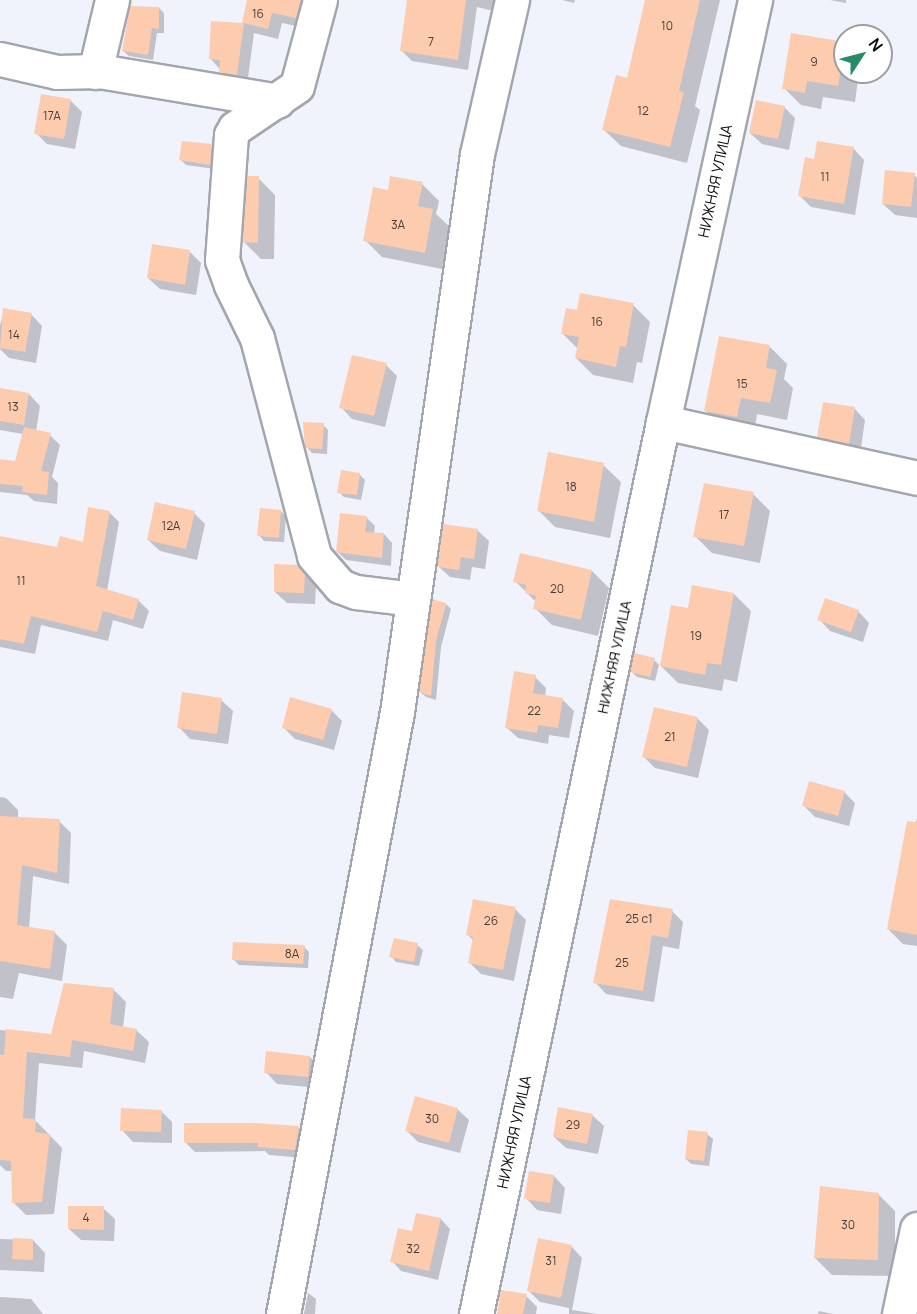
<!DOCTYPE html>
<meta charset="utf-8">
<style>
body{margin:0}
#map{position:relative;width:917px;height:1314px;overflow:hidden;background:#f0f2fc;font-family:Manrope,sans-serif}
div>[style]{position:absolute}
.shadow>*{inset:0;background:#0003}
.building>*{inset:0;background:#fdccaf}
.roads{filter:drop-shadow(2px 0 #a3a6ae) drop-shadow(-2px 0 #a3a6ae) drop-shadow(0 2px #a3a6ae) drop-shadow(0 -2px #a3a6ae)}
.minor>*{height:33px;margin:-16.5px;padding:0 16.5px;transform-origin:16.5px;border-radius:16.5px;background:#fff}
span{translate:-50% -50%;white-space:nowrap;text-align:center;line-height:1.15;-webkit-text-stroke:5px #fff;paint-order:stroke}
.number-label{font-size:12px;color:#483d38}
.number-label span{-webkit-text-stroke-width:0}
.street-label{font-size:15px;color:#0c0d10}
.north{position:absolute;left:833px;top:24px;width:60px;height:60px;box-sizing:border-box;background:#fff;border:2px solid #9e9e9f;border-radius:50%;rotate:54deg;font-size:16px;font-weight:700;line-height:24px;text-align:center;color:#0c0d10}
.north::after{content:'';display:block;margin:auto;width:21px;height:27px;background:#268c68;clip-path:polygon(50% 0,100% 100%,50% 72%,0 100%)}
</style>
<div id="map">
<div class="shadow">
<div style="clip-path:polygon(248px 0,317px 0,306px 28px,282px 23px,278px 39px,254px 33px,247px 85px,231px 82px,210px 58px,243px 24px)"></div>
<div style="clip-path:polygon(409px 0,505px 0,502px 13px,477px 7px,468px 70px,412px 61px,402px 51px)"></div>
<div style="clip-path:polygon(562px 0,575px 0,574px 3px)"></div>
<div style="clip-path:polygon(646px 0,720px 0,695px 106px,700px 110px,687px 163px,621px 146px,604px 130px,628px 80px)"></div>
<div style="clip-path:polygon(830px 0,846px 0,846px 3px)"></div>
<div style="clip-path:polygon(159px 8px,164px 13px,164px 33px,157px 33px,153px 60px,129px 56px,123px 51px)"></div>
<div style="clip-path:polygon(844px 44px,845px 72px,859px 72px,855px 102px,823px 97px,821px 109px,801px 105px,784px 88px)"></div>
<div style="clip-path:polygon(70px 100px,82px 112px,75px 149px,47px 144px,36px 133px)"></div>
<div style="clip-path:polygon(784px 107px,795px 118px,789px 150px,762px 144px,750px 133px)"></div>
<div style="clip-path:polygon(211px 146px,216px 151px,215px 169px,186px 165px,180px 159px)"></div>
<div style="clip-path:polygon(853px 148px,864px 160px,855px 215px,811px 207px,800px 196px,815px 160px)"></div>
<div style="clip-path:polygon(914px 175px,917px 178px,917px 218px,895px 215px,883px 204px)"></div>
<div style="clip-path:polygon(258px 178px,275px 195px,274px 259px,261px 259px,244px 242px)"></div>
<div style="clip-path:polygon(422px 184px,439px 201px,436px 214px,450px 227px,442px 269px,382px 257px,365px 240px)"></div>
<div style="clip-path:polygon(190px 252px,201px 263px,196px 295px,160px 289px,148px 278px)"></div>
<div style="clip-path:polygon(633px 305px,650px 322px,642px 363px,637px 362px,633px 383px,593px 375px,576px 358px,578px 349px,562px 333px,578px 312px)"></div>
<div style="clip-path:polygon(4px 310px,31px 314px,42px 326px,36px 363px,9px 358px,0 349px,0 326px)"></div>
<div style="clip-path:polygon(770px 347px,787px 364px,784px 379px,793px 388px,787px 420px,757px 414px,754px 433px,723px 428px,706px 411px)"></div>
<div style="clip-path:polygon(386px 365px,397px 376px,385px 427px,352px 419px,341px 407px)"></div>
<div style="clip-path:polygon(0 390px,29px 394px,40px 406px,36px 431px,50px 435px,60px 445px,52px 477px,58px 483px,57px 504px,34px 501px,27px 495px,0 492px,0 461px,16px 463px,23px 434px,0 430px)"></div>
<div style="clip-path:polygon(854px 408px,865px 420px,860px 454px,830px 448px,819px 436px)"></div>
<div style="clip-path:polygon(323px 425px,328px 430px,327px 454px,312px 453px,307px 447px)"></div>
<div style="clip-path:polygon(603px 465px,621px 482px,610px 538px,555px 527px,538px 510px)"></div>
<div style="clip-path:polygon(359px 474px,365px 480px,361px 500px,344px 497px,339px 492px)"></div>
<div style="clip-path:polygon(753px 494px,770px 511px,760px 563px,712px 553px,695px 536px)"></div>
<div style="clip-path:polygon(281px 511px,286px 517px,284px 542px,264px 541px,259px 535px)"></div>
<div style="clip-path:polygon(109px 512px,119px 522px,107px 591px,138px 600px,149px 611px,143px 629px,113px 620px,108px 641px,41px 625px,35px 654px,0 647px,0 537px,59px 548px,84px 544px)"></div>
<div style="clip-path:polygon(194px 513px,205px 524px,197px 560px,160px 551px,148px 540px)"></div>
<div style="clip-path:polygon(366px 517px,375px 526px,374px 534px,384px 534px,392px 543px,391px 566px,346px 560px,337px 551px)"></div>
<div style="clip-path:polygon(477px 530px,489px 541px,485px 569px,472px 567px,470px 580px,450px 577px,438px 566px)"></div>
<div style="clip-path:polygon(297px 566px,316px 587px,315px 604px,287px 603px,275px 592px)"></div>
<div style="clip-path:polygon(592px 571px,609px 588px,598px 636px,552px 625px,535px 608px,536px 602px,515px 581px)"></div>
<div style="clip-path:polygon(734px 594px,751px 611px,737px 682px,724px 679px,722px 691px,678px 683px,661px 666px,689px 610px)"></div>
<div style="clip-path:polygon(446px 604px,451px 609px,441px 647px,436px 700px,426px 697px,420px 692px)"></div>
<div style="clip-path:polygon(858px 611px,869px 623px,863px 642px,830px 631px,819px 619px)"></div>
<div style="clip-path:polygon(654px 660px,659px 665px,655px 681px,637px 677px,631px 671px)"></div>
<div style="clip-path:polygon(535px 677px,546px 688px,545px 697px,563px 700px,574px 711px,569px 738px,549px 735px,548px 744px,518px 738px,506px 727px)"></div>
<div style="clip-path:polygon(221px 700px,233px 711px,228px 744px,190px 739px,179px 727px)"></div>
<div style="clip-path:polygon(331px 710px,342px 721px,334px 750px,295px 739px,283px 727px)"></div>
<div style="clip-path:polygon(697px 718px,709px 730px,698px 778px,655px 768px,644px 757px)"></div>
<div style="clip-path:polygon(844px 792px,855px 803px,849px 826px,815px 817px,804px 806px)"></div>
<div style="clip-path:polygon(0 797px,6px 798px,18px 810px,18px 818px,59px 821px,71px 833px,69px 884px,33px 876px,29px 929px,54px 932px,67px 945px,62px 981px,19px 973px,13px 999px,0 997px)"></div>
<div style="clip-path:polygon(917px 818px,917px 946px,903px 944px,888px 929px)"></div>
<div style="clip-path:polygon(515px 909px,526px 920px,514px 981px,481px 974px,470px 963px,474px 941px,468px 935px)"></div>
<div style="clip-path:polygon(672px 911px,683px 922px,679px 949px,663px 946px,654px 1002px,606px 994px,595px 982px)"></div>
<div style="clip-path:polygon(417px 945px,423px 950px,419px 966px,396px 962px,391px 956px)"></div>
<div style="clip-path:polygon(304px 947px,309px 952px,308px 968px,239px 965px,233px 959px)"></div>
<div style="clip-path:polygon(113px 989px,126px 1002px,123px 1028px,136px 1030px,149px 1042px,145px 1063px,84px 1051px,82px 1068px,39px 1063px,35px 1120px,62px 1148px,54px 1214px,26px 1215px,14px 1203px,13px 1171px,6px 1171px,0 1165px,0 1030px,52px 1036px)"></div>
<div style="clip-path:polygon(310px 1057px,321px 1069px,319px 1088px,277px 1084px,266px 1072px)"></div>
<div style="clip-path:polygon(457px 1109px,469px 1120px,460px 1153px,418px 1142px,407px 1131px)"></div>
<div style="clip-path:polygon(161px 1111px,172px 1122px,172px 1143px,133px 1142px,122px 1130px)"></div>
<div style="clip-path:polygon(592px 1115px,604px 1126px,598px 1154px,566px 1148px,554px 1137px)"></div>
<div style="clip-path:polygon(253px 1125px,299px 1128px,308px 1137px,304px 1158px,269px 1155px,265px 1151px,195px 1152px,186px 1143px)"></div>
<div style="clip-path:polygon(707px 1134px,713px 1139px,709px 1166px,691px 1164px,686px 1159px)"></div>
<div style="clip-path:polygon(554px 1176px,565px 1188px,561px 1214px,537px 1210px,526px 1198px)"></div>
<div style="clip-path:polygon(878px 1194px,895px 1211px,895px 1276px,832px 1275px,815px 1258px)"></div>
<div style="clip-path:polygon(103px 1208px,115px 1219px,114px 1241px,81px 1240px,69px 1229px)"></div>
<div style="clip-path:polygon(418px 1215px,441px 1219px,450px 1229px,438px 1280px,401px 1271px,392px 1261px,414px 1233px)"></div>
<div style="clip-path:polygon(0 1239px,33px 1240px,45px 1253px,44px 1272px,0 1270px)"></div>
<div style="clip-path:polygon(571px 1246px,582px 1258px,572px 1310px,597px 1314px,569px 1314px,569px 1308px,540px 1302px,529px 1291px)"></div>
<div style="clip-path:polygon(308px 1293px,316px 1299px,315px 1314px,304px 1314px)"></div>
<div style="clip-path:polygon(526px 1296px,537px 1307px,536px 1314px,498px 1314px)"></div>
<div style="clip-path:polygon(0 1297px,31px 1299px,43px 1314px,0 1314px)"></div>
<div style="clip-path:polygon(819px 1311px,833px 1314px,818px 1314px)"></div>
</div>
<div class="building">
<div style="clip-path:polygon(247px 0,301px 0,296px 18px,272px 13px,268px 29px,244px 23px,237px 75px,219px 72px,220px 60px,209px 59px,211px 21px,242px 23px)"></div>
<div style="clip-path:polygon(407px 0,466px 0,458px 60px,400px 51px)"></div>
<div style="clip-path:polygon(645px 0,700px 0,679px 91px,684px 92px,670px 147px,602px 130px,616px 75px,627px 78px)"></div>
<div style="clip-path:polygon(130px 6px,159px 7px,159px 29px,152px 28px,148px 55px,122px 51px)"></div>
<div style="clip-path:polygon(791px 33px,845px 42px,838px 86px,807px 81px,805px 93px,782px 89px)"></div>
<div style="clip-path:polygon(41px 94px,71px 99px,64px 139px,34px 134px)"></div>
<div style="clip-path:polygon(756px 100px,785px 106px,778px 139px,749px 133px)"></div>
<div style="clip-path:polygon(182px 141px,212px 144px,210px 165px,179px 160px)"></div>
<div style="clip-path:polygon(817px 141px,854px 147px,844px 204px,798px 196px,805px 157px,814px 159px)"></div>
<div style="clip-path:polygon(885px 170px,915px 173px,911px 207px,882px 204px)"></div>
<div style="clip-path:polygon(247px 176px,259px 176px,258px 243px,242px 242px)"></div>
<div style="clip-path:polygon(390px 176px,423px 182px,418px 206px,433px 209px,425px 253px,363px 241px,373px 187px,388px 190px)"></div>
<div style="clip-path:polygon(152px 244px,190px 250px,185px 285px,147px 278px)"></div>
<div style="clip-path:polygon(580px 293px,634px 303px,626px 347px,620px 346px,616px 367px,575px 358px,579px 337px,561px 334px,566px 308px,577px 310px)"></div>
<div style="clip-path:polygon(3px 308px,32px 313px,25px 352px,0 348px)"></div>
<div style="clip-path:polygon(719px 336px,770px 345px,766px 368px,777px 370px,770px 403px,741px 398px,737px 417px,704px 411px)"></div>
<div style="clip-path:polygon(352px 355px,387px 363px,374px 416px,339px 408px)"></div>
<div style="clip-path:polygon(0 388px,29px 393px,24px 425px,0 421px)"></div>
<div style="clip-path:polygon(823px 402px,855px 407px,849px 444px,817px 437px)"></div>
<div style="clip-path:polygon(303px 422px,324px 423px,322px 449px,305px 448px)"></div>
<div style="clip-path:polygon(24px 427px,51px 433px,41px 471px,49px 472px,47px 495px,22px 492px,23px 486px,0 484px,0 459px,15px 461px)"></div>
<div style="clip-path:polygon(548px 452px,604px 463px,594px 522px,537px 511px)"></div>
<div style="clip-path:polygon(341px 470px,360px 473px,357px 495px,337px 493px)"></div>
<div style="clip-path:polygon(704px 483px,754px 492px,744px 546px,693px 537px)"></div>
<div style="clip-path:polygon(155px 502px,195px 511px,186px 549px,147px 540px)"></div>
<div style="clip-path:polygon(88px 507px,110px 511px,96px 586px,139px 599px,133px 620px,103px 611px,97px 632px,31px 616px,24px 644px,0 639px,0 536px,57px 547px,60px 536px,83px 542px)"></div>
<div style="clip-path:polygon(260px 508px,281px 510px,279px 538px,257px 536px)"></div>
<div style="clip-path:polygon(340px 513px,367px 516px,365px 532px,384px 533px,382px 558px,336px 552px)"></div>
<div style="clip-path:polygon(443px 524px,478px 529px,474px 559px,461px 557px,459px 570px,437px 567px)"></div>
<div style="clip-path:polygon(520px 553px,592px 570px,581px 620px,533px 609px,536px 596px,525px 593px,526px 585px,513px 582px)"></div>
<div style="clip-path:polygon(274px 564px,298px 565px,305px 574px,304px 593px,274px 592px)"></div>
<div style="clip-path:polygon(692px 585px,734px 593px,721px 665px,707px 663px,705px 675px,660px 666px,671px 605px,688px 608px)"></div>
<div style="clip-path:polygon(825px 598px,859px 610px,851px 632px,817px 620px)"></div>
<div style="clip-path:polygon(432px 599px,446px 603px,436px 641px,431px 696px,419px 692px)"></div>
<div style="clip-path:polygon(634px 653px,655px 658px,650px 677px,630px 672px)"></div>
<div style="clip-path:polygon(514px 671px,536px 675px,533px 693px,563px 698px,558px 728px,538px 725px,537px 733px,505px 728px)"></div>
<div style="clip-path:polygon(182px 692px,222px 698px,217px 734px,177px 728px)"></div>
<div style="clip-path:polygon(290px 697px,332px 709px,323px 740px,282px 728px)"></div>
<div style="clip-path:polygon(654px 707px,698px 717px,687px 767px,642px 757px)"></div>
<div style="clip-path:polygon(809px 781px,845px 791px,838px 816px,802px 806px)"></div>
<div style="clip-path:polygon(0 816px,60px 819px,57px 873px,22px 865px,17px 925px,55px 931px,50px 969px,0 961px)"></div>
<div style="clip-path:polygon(907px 821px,917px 822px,917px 935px,887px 929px)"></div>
<div style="clip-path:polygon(473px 899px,516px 907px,503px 970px,468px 963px,473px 937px,466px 935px)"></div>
<div style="clip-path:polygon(610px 899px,673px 909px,668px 938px,652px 935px,643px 991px,593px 983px)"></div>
<div style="clip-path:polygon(394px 938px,418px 943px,414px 962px,389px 957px)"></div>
<div style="clip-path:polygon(233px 942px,305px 945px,303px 964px,232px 960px)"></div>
<div style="clip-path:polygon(64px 983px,114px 988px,110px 1024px,137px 1029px,133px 1051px,72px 1040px,70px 1057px,27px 1052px,23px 1118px,36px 1119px,35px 1132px,50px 1134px,42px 1202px,12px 1203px,11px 1161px,0 1160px,0 1055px,4px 1055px,6px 1029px,51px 1034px)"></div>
<div style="clip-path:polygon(266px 1051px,310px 1056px,308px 1077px,264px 1073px)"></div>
<div style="clip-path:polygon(415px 1096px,458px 1108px,449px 1143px,405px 1131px)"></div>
<div style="clip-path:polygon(558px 1107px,593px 1114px,587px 1144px,553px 1137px)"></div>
<div style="clip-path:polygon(121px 1108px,162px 1110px,161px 1132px,120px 1131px)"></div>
<div style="clip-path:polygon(184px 1123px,253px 1123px,299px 1126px,295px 1150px,258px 1147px,258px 1143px,184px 1143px)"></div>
<div style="clip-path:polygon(688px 1130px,708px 1132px,704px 1161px,685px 1159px)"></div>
<div style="clip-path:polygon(529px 1171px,554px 1175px,550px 1203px,524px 1199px)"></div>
<div style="clip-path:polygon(820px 1186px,879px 1193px,878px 1260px,814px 1258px)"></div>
<div style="clip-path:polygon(68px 1206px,104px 1206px,104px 1230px,68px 1229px)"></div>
<div style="clip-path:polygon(416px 1213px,441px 1218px,429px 1271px,390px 1262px,398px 1228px,412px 1231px)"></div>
<div style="clip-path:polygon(13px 1238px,33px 1239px,33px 1260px,12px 1259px)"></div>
<div style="clip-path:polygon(538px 1238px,572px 1245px,561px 1298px,527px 1291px)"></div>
<div style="clip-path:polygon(501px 1290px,527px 1294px,523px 1314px,497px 1314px)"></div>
</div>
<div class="roads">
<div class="minor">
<div style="left:320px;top:0;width:89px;rotate:105deg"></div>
<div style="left:297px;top:86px;width:75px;rotate:145.9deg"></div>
<div style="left:235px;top:128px;width:8px;rotate:120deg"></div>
<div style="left:231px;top:135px;width:125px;rotate:94.1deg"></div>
<div style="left:222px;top:260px;width:27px;rotate:70deg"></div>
<div style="left:231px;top:285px;width:59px;rotate:63.9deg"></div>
<div style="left:257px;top:338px;width:225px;rotate:75.3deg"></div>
<div style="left:314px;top:556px;width:40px;rotate:49deg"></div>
<div style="left:340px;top:586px;width:17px;rotate:21deg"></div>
<div style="left:356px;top:592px;width:57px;rotate:7deg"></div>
<div style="left:0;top:59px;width:58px;rotate:12.8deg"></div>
<div style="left:57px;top:72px;width:42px;rotate:-1.4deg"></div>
<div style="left:99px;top:71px;width:181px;rotate:9.5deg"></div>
<div style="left:95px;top:72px;width:74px;rotate:-76.7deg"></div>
<div style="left:663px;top:422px;width:260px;rotate:12.4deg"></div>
<div style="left:283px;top:1314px;width:613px;rotate:-79.28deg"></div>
<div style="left:397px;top:712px;width:564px;rotate:-81.84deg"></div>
<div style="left:477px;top:154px;width:158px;rotate:-77.2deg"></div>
<div style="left:476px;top:1314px;width:911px;rotate:-78.16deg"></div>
<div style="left:663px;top:422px;width:432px;rotate:-77.7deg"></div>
<div style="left:899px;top:1314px;width:87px;rotate:-78deg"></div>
</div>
</div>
<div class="number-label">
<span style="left:258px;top:14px">16</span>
<span style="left:667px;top:26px">10</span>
<span style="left:431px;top:42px">7</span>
<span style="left:814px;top:62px">9</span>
<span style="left:643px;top:111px">12</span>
<span style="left:52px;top:116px">17А</span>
<span style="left:825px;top:177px">11</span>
<span style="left:398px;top:225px">3А</span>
<span style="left:597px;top:322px">16</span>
<span style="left:14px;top:335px">14</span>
<span style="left:742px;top:384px">15</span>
<span style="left:13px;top:407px">13</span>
<span style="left:571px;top:487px">18</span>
<span style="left:724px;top:515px">17</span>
<span style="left:171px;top:526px">12А</span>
<span style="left:21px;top:581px">11</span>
<span style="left:557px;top:589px">20</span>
<span style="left:696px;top:636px">19</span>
<span style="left:534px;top:711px">22</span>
<span style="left:670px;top:737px">21</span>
<span style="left:639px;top:919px">25 с1</span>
<span style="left:491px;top:921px">26</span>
<span style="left:292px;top:954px">8А</span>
<span style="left:622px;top:963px">25</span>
<span style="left:432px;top:1119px">30</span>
<span style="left:573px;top:1125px">29</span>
<span style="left:86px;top:1218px">4</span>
<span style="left:848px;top:1225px">30</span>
<span style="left:413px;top:1249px">32</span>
<span style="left:551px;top:1261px">31</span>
</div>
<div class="street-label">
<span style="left:715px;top:181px;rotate:-78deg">НИЖНЯЯ УЛИЦА</span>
<span style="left:614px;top:657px;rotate:-78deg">НИЖНЯЯ УЛИЦА</span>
<span style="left:514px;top:1132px;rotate:-78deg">НИЖНЯЯ УЛИЦА</span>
</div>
<div class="north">N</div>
</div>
